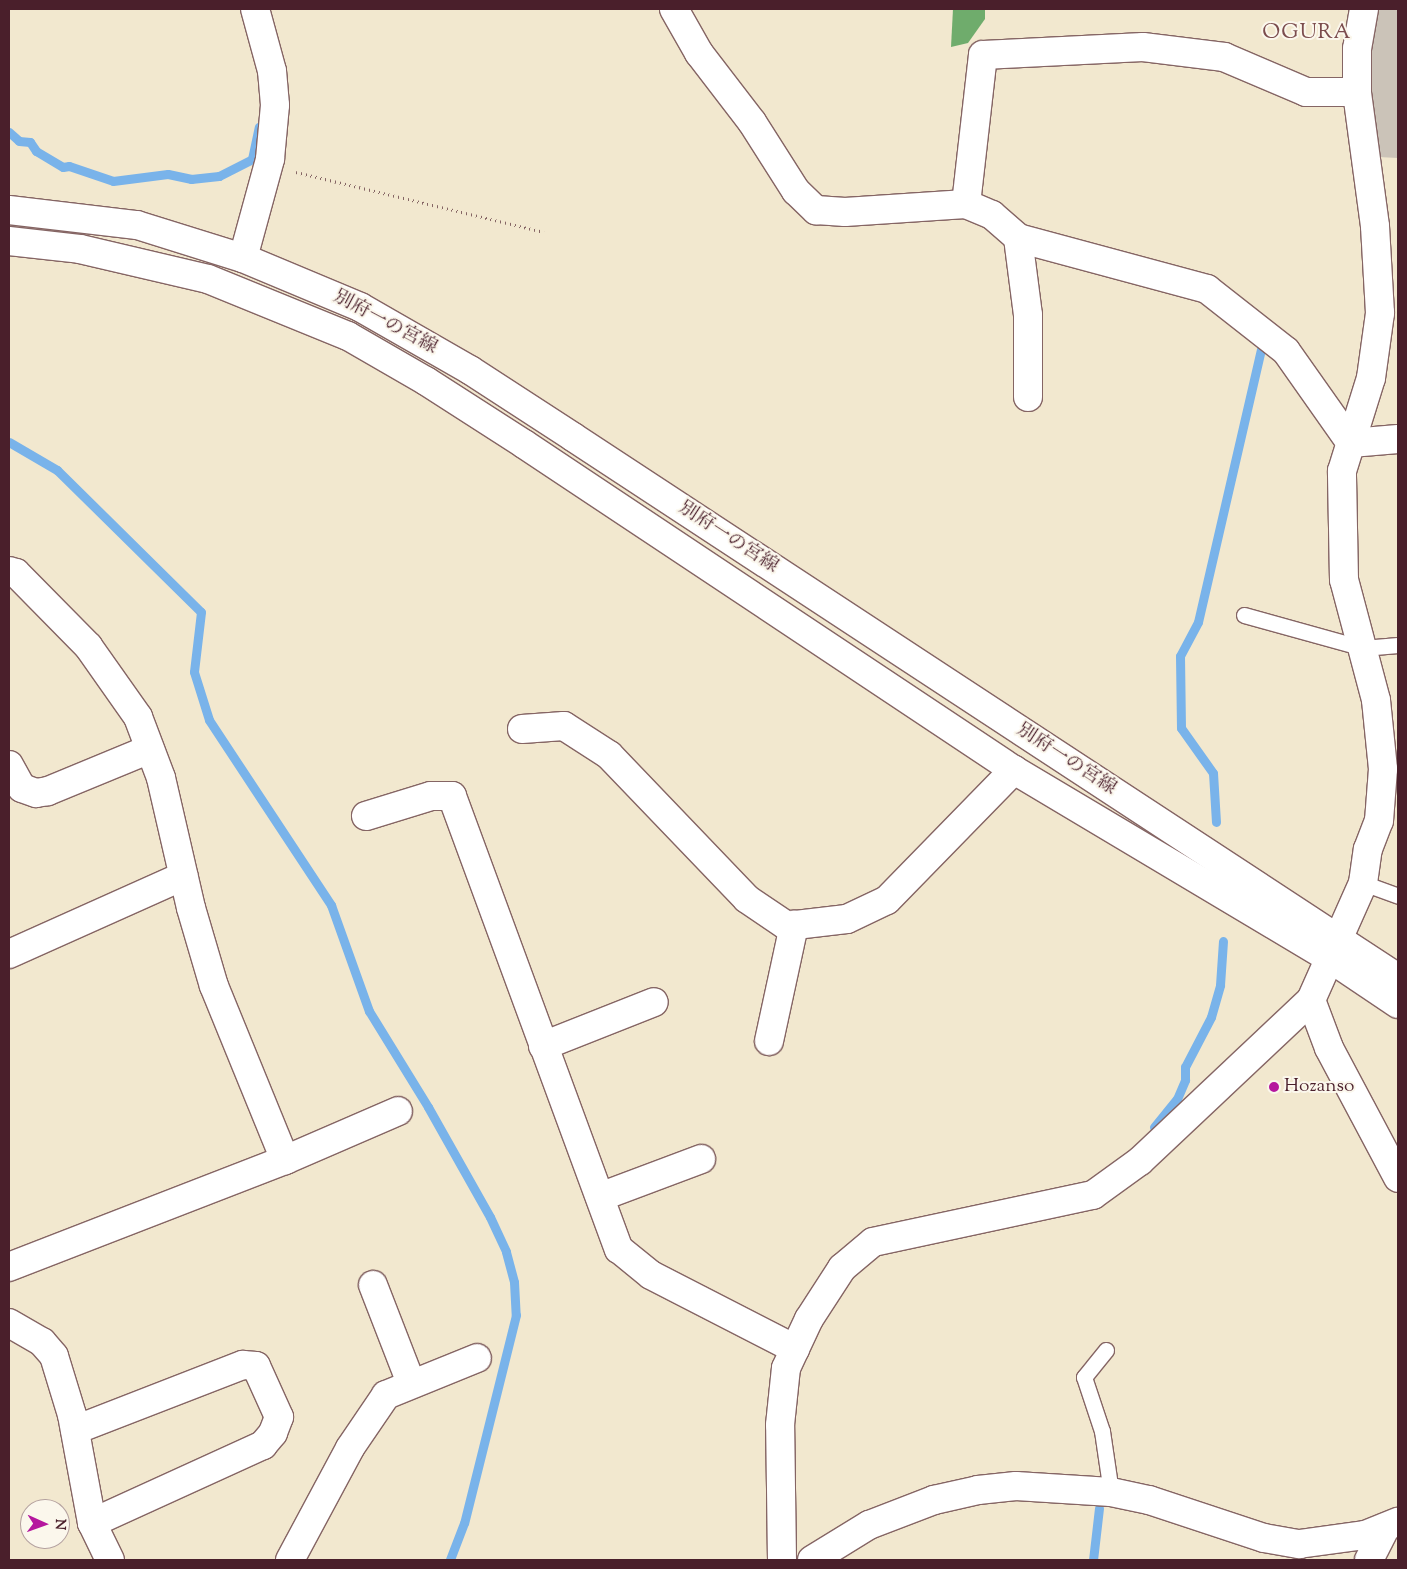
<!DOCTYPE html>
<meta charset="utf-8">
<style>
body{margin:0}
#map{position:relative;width:1407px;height:1569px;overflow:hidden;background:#f2e8cf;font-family:"Sorts Mill Goudy","Noto Serif JP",serif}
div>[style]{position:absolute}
.industrial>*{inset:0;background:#cbc3b8}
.forest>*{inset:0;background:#6fac6c}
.stream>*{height:9px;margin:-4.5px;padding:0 4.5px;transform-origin:4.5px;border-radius:4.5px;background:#79b3ea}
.path>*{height:3px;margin-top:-1.5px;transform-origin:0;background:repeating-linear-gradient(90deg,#856564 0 1px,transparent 0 5px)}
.roads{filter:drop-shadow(1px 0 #856564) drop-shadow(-1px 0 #856564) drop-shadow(0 1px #856564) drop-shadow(0 -1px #856564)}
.service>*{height:15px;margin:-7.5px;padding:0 7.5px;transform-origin:7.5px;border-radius:7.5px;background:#fff}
.minor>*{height:28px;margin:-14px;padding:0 14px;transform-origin:14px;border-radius:14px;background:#fff}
.tertiary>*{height:28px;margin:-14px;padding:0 14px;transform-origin:14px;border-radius:14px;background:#fff}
.primary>*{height:28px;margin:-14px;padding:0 14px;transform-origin:14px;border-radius:14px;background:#fff}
.dots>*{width:14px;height:14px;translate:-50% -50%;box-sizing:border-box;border:2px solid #fbf7ec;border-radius:50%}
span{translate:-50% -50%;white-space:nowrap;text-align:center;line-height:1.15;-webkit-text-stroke:4px #fbf7ec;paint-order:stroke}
.street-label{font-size:19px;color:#4a1f2b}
.poi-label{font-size:19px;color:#4a1f2b}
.left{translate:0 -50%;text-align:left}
.quarter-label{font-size:21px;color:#7b4c4d;letter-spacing:1px}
.frame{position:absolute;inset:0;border:10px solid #4a1f2b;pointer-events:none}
.north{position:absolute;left:20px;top:1499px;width:50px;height:50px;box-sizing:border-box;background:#fbf7ec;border:1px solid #b4a19f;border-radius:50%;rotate:92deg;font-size:14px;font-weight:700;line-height:20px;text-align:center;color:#4a1f2b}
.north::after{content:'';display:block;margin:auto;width:18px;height:22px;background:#b5179e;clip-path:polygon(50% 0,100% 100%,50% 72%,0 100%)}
</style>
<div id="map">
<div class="industrial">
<div style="clip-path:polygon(1377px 9px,1398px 9px,1398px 158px,1378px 157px,1367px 76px)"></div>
</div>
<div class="forest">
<div style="clip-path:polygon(953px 9px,985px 9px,985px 19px,968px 43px,951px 47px)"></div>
</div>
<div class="stream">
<div style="left:9px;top:132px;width:13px;rotate:42deg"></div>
<div style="left:19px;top:141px;width:11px;rotate:5deg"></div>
<div style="left:30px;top:142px;width:11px;rotate:56deg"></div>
<div style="left:36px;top:151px;width:31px;rotate:31deg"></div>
<div style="left:63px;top:167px;width:6px;rotate:-9deg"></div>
<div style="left:69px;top:166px;width:46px;rotate:18.8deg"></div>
<div style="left:113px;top:181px;width:55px;rotate:-7.3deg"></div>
<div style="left:168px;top:174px;width:24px;rotate:12deg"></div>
<div style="left:191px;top:179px;width:28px;rotate:-6deg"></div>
<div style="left:219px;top:176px;width:37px;rotate:-27deg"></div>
<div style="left:252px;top:159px;width:33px;rotate:-78deg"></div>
<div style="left:9px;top:442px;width:56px;rotate:30.3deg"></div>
<div style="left:57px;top:470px;width:202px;rotate:44.6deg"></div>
<div style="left:201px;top:612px;width:60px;rotate:96.7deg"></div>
<div style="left:194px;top:672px;width:50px;rotate:72.6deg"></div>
<div style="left:209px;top:720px;width:222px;rotate:56.6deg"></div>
<div style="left:331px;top:905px;width:113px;rotate:70.3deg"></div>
<div style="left:369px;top:1011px;width:113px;rotate:58.4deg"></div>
<div style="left:428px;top:1107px;width:126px;rotate:60.6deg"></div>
<div style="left:490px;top:1217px;width:38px;rotate:65deg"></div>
<div style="left:506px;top:1252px;width:31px;rotate:75deg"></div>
<div style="left:514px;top:1282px;width:33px;rotate:87deg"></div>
<div style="left:516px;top:1315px;width:214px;rotate:104deg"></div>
<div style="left:464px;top:1523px;width:40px;rotate:111deg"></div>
<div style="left:1216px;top:822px;width:49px;rotate:-93.5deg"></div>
<div style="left:1213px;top:773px;width:55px;rotate:-125.4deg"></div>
<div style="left:1181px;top:728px;width:72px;rotate:-90.8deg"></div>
<div style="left:1180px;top:656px;width:38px;rotate:-62deg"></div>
<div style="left:1198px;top:622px;width:280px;rotate:-77deg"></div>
<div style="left:1154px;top:1127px;width:36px;rotate:-51deg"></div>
<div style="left:1177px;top:1099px;width:21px;rotate:-67deg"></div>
<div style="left:1185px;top:1080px;width:13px;rotate:-90deg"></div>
<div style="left:1185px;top:1067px;width:56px;rotate:-62.5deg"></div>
<div style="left:1211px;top:1017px;width:33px;rotate:-74deg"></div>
<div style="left:1220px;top:985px;width:44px;rotate:-86.1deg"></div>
<div style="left:1093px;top:1560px;width:52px;rotate:-83.4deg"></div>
</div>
<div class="path">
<div style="left:296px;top:172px;width:255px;rotate:13.6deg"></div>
</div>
<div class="roads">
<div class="service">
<div style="left:1244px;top:615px;width:123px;rotate:15.5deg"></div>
<div style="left:1363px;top:648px;width:35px;rotate:-5deg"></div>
<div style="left:1363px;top:883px;width:37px;rotate:20deg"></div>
<div style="left:1106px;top:1350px;width:35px;rotate:129deg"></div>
<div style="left:1084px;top:1377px;width:57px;rotate:71.6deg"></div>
<div style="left:1102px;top:1431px;width:62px;rotate:81.6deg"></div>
</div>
<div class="minor">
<div style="left:674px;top:9px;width:51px;rotate:60.4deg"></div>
<div style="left:699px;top:53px;width:87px;rotate:52.5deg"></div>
<div style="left:752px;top:122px;width:82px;rotate:57.5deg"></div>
<div style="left:796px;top:191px;width:28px;rotate:44deg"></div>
<div style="left:816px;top:210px;width:29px;rotate:4deg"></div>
<div style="left:845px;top:212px;width:121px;rotate:-3.8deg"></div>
<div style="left:966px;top:204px;width:28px;rotate:23deg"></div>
<div style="left:992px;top:215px;width:35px;rotate:41deg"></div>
<div style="left:1018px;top:238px;width:196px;rotate:15.1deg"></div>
<div style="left:1207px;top:289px;width:100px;rotate:38.1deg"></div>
<div style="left:1286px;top:351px;width:113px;rotate:54.8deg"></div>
<div style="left:1351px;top:443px;width:47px;rotate:-4.9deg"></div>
<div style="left:966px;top:204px;width:150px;rotate:-83.5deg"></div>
<div style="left:983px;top:55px;width:160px;rotate:-2.9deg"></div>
<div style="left:1143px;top:47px;width:82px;rotate:7deg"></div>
<div style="left:1224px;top:57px;width:89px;rotate:23.1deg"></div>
<div style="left:1306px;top:92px;width:51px"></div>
<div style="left:1018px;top:238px;width:78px;rotate:82.6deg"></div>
<div style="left:1028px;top:315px;width:82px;rotate:90deg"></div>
<div style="left:243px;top:258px;width:103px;rotate:-74.7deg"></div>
<div style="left:270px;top:159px;width:54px;rotate:-84.7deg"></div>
<div style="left:275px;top:105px;width:34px;rotate:-95deg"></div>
<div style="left:272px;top:71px;width:64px;rotate:-105.3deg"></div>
<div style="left:9px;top:571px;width:7px;rotate:16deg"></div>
<div style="left:16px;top:573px;width:103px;rotate:45.4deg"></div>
<div style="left:88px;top:646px;width:87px;rotate:54.8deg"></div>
<div style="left:138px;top:717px;width:65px;rotate:69.3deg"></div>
<div style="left:161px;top:778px;width:133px;rotate:77deg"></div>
<div style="left:191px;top:908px;width:81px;rotate:73.6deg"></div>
<div style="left:214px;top:986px;width:188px;rotate:67.8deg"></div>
<div style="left:522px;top:729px;width:42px;rotate:-4.1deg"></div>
<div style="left:564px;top:726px;width:54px;rotate:32.8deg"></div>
<div style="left:609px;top:755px;width:199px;rotate:46.2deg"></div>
<div style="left:747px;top:899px;width:48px;rotate:34deg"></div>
<div style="left:787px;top:926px;width:60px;rotate:-6.7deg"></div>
<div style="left:847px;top:919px;width:44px;rotate:-25.4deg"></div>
<div style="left:887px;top:900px;width:182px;rotate:-45.7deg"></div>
<div style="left:9px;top:765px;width:26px;rotate:61deg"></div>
<div style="left:22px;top:788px;width:15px;rotate:20deg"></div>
<div style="left:36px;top:793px;width:12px;rotate:-9deg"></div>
<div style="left:48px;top:791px;width:110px;rotate:-22.4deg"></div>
<div style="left:366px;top:816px;width:68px;rotate:-17.1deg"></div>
<div style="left:431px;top:796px;width:21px"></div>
<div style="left:452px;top:796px;width:483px;rotate:69.8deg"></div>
<div style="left:619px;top:1249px;width:41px;rotate:39.1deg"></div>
<div style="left:651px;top:1275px;width:162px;rotate:27.2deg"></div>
<div style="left:9px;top:954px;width:191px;rotate:-24.1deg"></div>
<div style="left:1311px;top:1000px;width:51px;rotate:69.4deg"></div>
<div style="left:1329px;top:1048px;width:147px;rotate:62deg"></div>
<div style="left:769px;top:1041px;width:119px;rotate:-77.8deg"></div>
<div style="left:543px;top:1046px;width:119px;rotate:-21.6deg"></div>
<div style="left:600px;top:1197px;width:108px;rotate:-20.6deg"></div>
<div style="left:9px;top:1267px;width:296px;rotate:-21.2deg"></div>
<div style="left:285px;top:1160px;width:123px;rotate:-23.4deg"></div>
<div style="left:373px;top:1285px;width:105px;rotate:68.8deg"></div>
<div style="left:9px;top:1323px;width:38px;rotate:30deg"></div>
<div style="left:42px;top:1342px;width:18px;rotate:49deg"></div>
<div style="left:54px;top:1356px;width:62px;rotate:73deg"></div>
<div style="left:72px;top:1415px;width:110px;rotate:79.5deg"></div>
<div style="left:92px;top:1523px;width:41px;rotate:64.1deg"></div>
<div style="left:75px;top:1430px;width:180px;rotate:-21.2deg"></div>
<div style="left:243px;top:1365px;width:13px;rotate:4deg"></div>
<div style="left:256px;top:1366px;width:56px;rotate:65.7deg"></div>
<div style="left:279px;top:1417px;width:17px;rotate:111deg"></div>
<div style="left:273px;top:1433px;width:16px;rotate:130deg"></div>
<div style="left:263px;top:1445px;width:188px;rotate:155.5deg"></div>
<div style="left:290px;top:1560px;width:127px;rotate:-61.8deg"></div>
<div style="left:350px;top:1448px;width:64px;rotate:-55.8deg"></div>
<div style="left:386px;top:1395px;width:98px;rotate:-22.1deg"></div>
<div style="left:782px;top:1560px;width:135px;rotate:-90.8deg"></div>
<div style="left:780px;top:1425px;width:57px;rotate:-84deg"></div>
<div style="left:786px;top:1368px;width:54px;rotate:-64.9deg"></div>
<div style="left:809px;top:1319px;width:61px;rotate:-57.1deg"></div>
<div style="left:842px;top:1268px;width:40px;rotate:-40deg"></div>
<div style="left:873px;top:1242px;width:225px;rotate:-12.1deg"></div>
<div style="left:1093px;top:1195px;width:58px;rotate:-35.9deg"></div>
<div style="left:1140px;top:1161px;width:235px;rotate:-43.3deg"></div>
<div style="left:1311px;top:1000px;width:128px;rotate:-66deg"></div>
<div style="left:1363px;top:883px;width:34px;rotate:-82deg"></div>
<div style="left:1368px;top:849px;width:30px;rotate:-69deg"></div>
<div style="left:1379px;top:821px;width:52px;rotate:-85.6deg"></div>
<div style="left:1383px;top:769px;width:69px;rotate:-95.8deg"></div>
<div style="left:1376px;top:700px;width:124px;rotate:-104.9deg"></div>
<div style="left:1344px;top:580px;width:109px;rotate:-91.1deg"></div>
<div style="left:1342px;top:471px;width:97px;rotate:-72.7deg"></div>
<div style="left:1371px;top:378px;width:66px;rotate:-82.1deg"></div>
<div style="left:1380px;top:313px;width:87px;rotate:-93.3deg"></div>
<div style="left:1375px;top:226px;width:135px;rotate:-97.7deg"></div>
<div style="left:1357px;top:92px;width:43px;rotate:-90deg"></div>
<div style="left:1357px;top:49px;width:41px;rotate:-80.1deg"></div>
<div style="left:1369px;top:1560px;width:36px;rotate:-63deg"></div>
</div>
<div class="tertiary">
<div style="left:812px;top:1560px;width:67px;rotate:-31.6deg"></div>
<div style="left:869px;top:1525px;width:70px;rotate:-21deg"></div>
<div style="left:934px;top:1500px;width:45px;rotate:-12.8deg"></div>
<div style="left:978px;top:1490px;width:38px;rotate:-6deg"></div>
<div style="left:1016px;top:1486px;width:95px;rotate:3.6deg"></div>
<div style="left:1111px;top:1492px;width:39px;rotate:12deg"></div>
<div style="left:1149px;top:1500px;width:121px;rotate:18.3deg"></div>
<div style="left:1264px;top:1538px;width:36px;rotate:10deg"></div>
<div style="left:1299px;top:1544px;width:67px;rotate:-7.8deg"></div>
<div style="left:1365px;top:1535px;width:35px;rotate:-22deg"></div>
</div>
<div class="primary">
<div style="left:9px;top:210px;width:129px;rotate:6.7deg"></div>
<div style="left:137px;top:225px;width:111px;rotate:17.3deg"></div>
<div style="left:243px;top:258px;width:127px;rotate:22.7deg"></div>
<div style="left:360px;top:307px;width:127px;rotate:29.8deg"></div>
<div style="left:470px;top:370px;width:123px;rotate:33deg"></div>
<div style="left:573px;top:437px;width:987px;rotate:33.26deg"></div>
<div style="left:9px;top:241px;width:71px;rotate:6.4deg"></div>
<div style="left:80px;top:249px;width:131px;rotate:13.2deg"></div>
<div style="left:208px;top:279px;width:151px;rotate:22.2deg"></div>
<div style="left:348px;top:336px;width:90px;rotate:30deg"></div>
<div style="left:426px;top:381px;width:117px;rotate:32.7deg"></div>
<div style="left:524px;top:444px;width:589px;rotate:33.64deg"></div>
<div style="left:1014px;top:770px;width:365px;rotate:30.8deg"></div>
<div style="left:1328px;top:957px;width:84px;rotate:33.9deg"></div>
</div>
</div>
<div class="dots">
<div style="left:1274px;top:1087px;background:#b5179e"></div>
</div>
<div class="street-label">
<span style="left:385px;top:323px;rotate:28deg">別府一の宮線</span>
<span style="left:728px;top:538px;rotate:33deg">別府一の宮線</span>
<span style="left:1066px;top:760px;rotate:33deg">別府一の宮線</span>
</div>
<div class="poi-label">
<span class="left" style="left:1284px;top:1087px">Hozanso</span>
</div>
<div class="quarter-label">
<span style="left:1307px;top:33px">OGURA</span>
</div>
<div class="frame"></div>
<div class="north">N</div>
</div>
